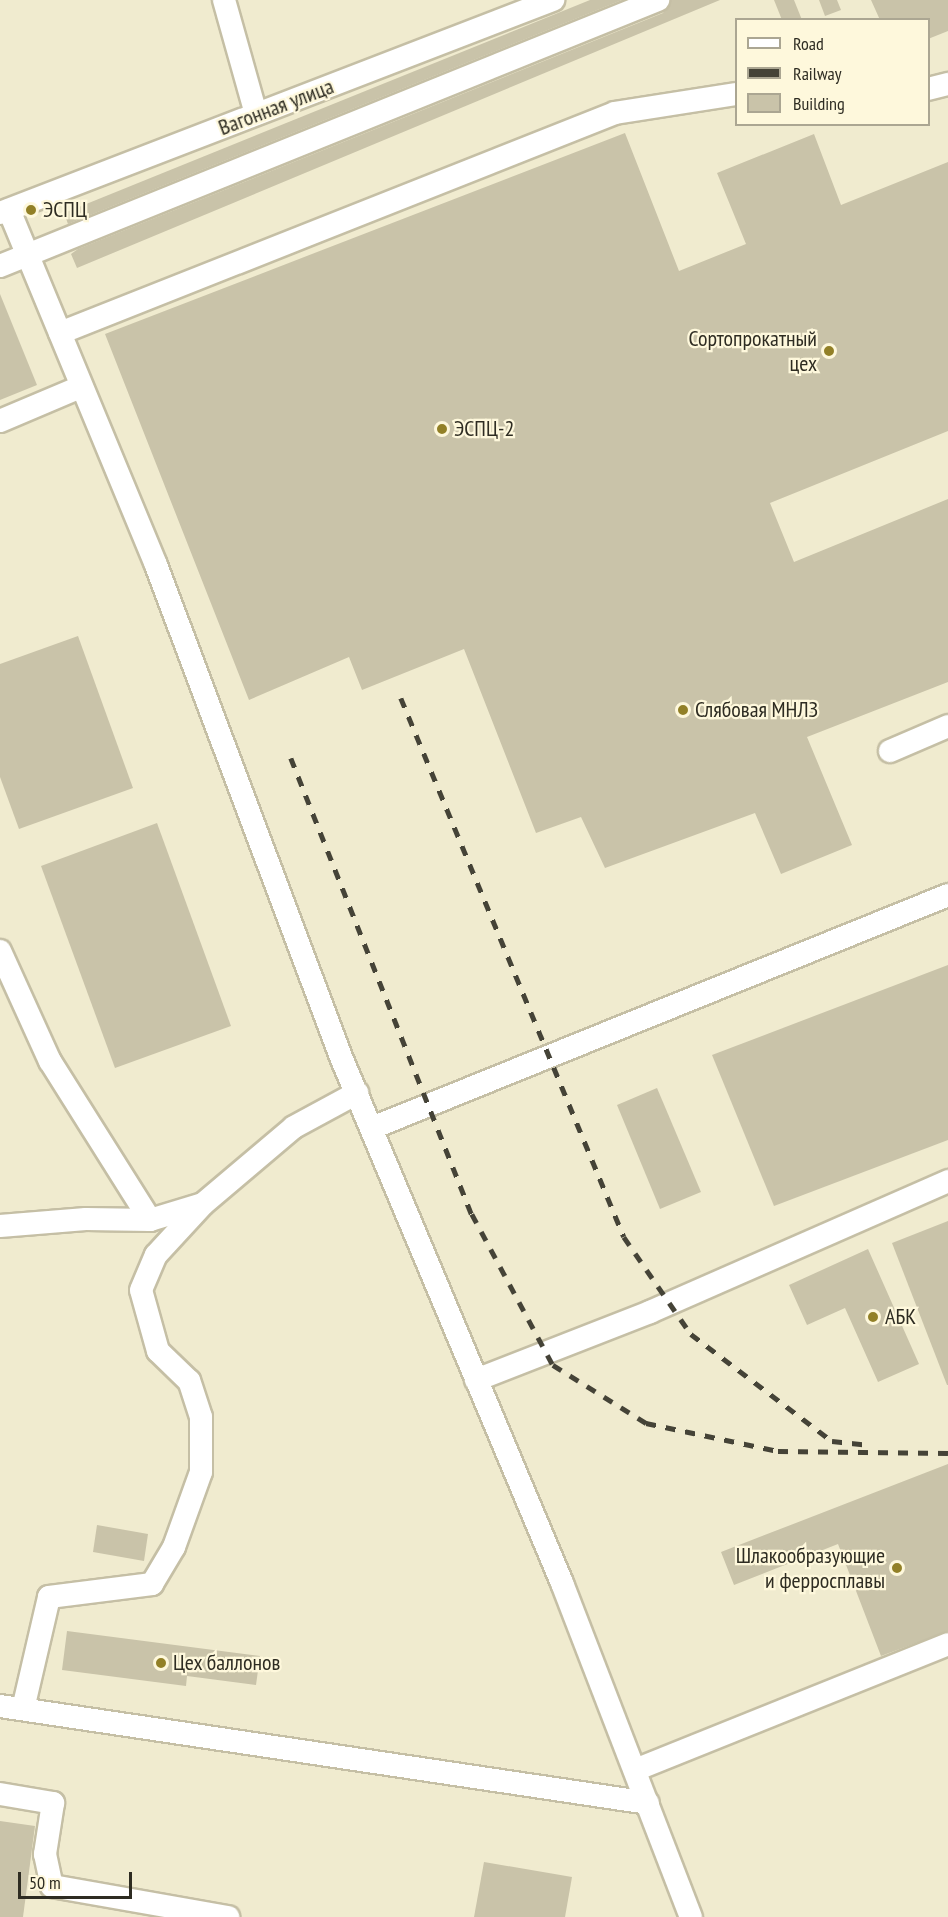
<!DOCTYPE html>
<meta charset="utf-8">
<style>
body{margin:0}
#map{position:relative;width:948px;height:1917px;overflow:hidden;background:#f0ebcf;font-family:"PT Sans Narrow",sans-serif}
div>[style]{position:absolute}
.building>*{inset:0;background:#c9c3a9}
.roads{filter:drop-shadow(2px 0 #c5bfa5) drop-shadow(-2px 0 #c5bfa5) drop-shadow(0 2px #c5bfa5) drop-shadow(0 -2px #c5bfa5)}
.minor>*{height:22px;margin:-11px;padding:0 11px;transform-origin:11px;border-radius:11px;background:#fff}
.rail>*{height:4.5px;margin-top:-2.25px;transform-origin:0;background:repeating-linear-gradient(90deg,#454337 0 10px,transparent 0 20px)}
.dots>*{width:16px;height:16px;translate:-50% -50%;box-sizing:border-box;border:3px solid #fef8dc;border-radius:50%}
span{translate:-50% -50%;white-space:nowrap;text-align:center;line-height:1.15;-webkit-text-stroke:4.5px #fef8dc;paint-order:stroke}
.street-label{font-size:22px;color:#2e2c22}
.poi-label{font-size:22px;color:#2e2c22}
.left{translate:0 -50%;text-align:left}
.right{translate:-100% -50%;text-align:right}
.legend{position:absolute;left:735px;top:18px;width:195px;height:108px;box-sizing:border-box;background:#fef8dc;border:2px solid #aba692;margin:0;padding:8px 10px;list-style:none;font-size:18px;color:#2e2c22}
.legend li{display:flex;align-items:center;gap:12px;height:30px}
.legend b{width:30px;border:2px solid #aba692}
.scale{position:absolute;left:18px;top:1872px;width:114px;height:27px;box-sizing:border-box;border:3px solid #2e2c22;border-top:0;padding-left:8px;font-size:18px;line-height:21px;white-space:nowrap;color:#2e2c22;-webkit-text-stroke:4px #fef8dc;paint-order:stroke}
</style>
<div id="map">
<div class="building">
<div style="clip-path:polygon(590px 0,622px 0,68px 224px,64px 213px)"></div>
<div style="clip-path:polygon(671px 0,720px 0,77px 268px,71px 254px,78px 249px,663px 13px)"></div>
<div style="clip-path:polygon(774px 0,794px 0,802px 20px,782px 20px)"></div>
<div style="clip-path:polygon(819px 0,837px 0,841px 10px,825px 16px)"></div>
<div style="clip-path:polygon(871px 0,948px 0,948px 31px,928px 39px,928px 20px,880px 20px)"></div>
<div style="clip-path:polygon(625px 133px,679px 271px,746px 244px,717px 173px,814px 134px,841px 205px,948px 162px,948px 431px,770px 503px,794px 562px,948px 499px,948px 682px,807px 737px,852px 845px,781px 874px,755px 813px,605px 868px,581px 817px,536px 833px,464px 649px,362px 690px,349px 657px,249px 700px,105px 334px)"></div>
<div style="clip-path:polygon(0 294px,37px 385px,0 400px)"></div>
<div style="clip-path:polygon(78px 636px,133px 788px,19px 829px,0 777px,0 664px)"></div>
<div style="clip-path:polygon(157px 823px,231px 1026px,115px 1068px,41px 866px)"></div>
<div style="clip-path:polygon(948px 965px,948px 1140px,774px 1206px,712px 1055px)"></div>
<div style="clip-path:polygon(657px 1088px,701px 1192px,660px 1209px,617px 1105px)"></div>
<div style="clip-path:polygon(948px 1221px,948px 1385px,947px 1385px,892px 1243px)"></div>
<div style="clip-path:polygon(868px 1249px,919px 1364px,878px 1382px,845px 1308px,807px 1325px,789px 1285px)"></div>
<div style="clip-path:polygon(948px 1464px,948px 1631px,881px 1656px,838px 1544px,734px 1585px,721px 1552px)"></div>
<div style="clip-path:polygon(97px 1525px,148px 1534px,144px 1561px,93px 1552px)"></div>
<div style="clip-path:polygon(67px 1631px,260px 1656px,256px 1685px,187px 1676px,186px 1686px,62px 1670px)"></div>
<div style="clip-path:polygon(0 1821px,35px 1826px,23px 1917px,0 1917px)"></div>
<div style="clip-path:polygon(484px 1862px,572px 1877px,565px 1917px,474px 1917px)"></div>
</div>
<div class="roads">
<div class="minor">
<div style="left:224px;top:0;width:118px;rotate:74.3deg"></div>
<div style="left:928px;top:89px;width:21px;rotate:-14deg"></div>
<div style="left:9px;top:210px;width:384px;rotate:67.5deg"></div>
<div style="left:156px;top:565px;width:526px;rotate:69.39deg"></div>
<div style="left:341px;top:1057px;width:571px;rotate:67.21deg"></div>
<div style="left:562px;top:1583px;width:358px;rotate:68.9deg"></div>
<div style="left:0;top:213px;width:593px;rotate:-21.07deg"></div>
<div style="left:0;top:266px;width:710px;rotate:-22.01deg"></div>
<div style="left:60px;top:333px;width:597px;rotate:-21.62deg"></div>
<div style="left:615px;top:113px;width:122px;rotate:-8.9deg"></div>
<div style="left:0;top:421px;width:87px;rotate:-23deg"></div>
<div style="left:890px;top:751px;width:63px;rotate:-23.3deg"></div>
<div style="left:0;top:951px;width:121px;rotate:65.6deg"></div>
<div style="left:50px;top:1061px;width:188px;rotate:57.8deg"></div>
<div style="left:372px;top:1128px;width:621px;rotate:-22.02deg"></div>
<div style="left:0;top:1226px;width:86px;rotate:-4.7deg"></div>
<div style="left:86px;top:1219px;width:64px;rotate:0.9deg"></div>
<div style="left:150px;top:1220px;width:55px;rotate:-16.8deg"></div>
<div style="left:203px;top:1204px;width:119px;rotate:-40.2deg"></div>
<div style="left:294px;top:1127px;width:72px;rotate:-28.4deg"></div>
<div style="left:476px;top:1380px;width:187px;rotate:-21.3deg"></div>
<div style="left:650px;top:1312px;width:326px;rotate:-23.7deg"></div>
<div style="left:0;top:1706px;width:655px;rotate:8.51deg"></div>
<div style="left:23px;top:1709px;width:115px;rotate:-76.9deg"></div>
<div style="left:49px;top:1597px;width:104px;rotate:-7.2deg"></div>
<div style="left:152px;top:1584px;width:43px;rotate:-59.3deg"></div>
<div style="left:174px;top:1547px;width:80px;rotate:-70.2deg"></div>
<div style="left:201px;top:1472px;width:55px;rotate:-90deg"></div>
<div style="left:201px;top:1417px;width:38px;rotate:-108deg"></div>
<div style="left:189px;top:1381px;width:43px;rotate:-135.9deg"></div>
<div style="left:158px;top:1351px;width:63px;rotate:-105.6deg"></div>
<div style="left:141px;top:1290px;width:38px;rotate:-67deg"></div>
<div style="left:156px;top:1255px;width:69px;rotate:-47.3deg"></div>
<div style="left:635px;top:1770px;width:337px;rotate:-21.9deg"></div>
<div style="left:0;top:1794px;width:54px;rotate:9.6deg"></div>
<div style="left:53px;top:1803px;width:52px;rotate:98.9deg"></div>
<div style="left:45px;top:1854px;width:33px;rotate:78deg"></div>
<div style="left:52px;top:1886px;width:179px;rotate:10deg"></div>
</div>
</div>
<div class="rail">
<div style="left:401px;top:698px;width:583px;rotate:67.52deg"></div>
<div style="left:624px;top:1237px;width:118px;rotate:55.4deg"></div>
<div style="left:691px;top:1334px;width:177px;rotate:37.2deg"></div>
<div style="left:832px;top:1441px;width:38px;rotate:6deg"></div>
<div style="left:291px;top:758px;width:491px;rotate:68.4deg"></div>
<div style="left:472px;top:1214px;width:171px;rotate:61.8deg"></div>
<div style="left:553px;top:1365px;width:110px;rotate:31.9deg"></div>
<div style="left:646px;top:1423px;width:135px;rotate:12deg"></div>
<div style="left:778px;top:1451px;width:170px;rotate:0.7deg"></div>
</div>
<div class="dots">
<div style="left:31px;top:210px;background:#928027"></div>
<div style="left:829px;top:351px;background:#928027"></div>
<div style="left:442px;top:429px;background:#928027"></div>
<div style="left:683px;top:710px;background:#928027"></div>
<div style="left:873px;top:1317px;background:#928027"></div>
<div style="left:897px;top:1568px;background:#928027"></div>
<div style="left:161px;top:1663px;background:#928027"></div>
</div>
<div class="street-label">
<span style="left:276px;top:107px;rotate:-21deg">Вагонная улица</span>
</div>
<div class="poi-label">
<span class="left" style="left:43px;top:210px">ЭСПЦ</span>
<span class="right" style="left:817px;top:351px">Сортопрокатный<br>цех</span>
<span class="left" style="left:454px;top:429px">ЭСПЦ-2</span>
<span class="left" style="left:695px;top:710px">Слябовая МНЛЗ</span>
<span class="left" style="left:885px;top:1317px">АБК</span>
<span class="right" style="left:885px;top:1568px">Шлакообразующие<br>и ферросплавы</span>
<span class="left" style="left:173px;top:1663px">Цех баллонов</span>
</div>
<ul class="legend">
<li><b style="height:8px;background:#fff"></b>Road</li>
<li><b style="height:8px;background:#454337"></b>Railway</li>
<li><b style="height:16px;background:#c9c3a9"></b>Building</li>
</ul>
<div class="scale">50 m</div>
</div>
